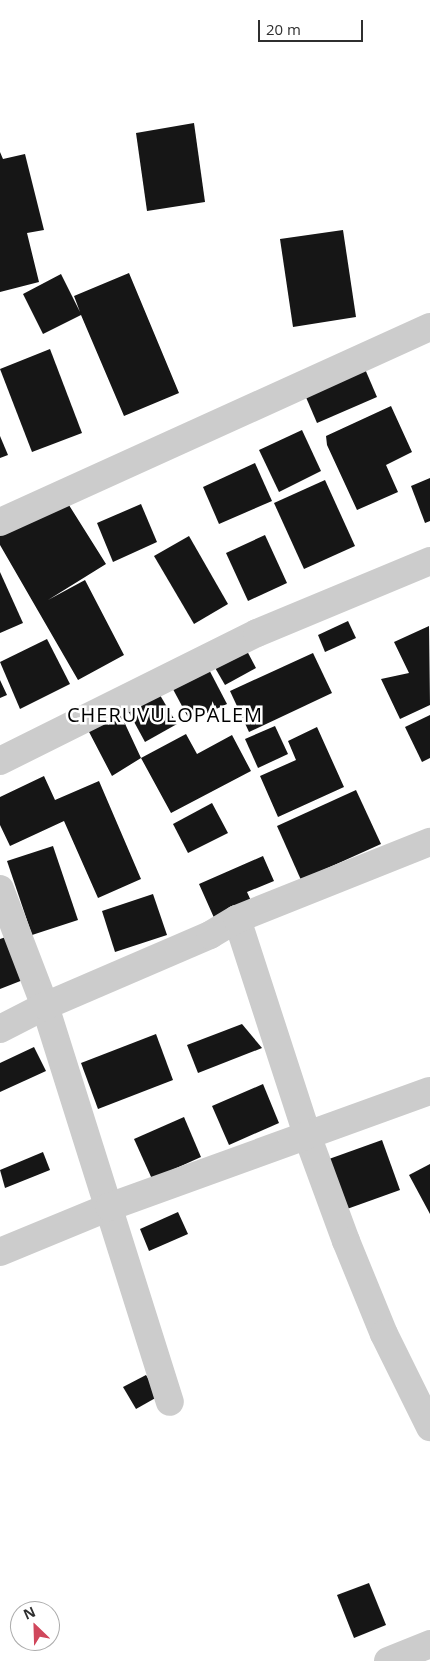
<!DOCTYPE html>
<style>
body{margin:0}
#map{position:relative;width:430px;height:1661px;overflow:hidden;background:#fff;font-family:"Open Sans",sans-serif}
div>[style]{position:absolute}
.building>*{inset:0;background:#161616}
.minor>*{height:28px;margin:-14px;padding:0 14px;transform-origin:14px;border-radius:14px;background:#ccc}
span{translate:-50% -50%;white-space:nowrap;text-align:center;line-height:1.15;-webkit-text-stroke:5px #fff;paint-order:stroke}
.quarter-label{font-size:20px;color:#000;letter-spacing:1px}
.north{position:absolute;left:10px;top:1601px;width:50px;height:50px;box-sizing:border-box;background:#fff;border:1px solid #acacac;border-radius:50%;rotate:336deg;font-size:14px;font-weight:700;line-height:20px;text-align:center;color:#2f2f2f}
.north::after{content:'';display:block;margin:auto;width:18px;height:22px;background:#d0475c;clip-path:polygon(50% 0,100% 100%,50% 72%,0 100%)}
.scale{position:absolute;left:258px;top:20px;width:105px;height:22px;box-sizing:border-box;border:2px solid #2f2f2f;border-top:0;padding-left:6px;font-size:15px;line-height:18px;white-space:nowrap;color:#2f2f2f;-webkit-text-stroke:4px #fff;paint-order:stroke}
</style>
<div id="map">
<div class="building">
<div style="clip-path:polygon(194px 123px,205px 202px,147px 211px,136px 133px)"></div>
<div style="clip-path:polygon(0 152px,3px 159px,25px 154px,44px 230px,27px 233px,39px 282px,0 292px)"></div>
<div style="clip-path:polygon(343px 230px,356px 317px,293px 327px,280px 239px)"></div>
<div style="clip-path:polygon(129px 273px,179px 393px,124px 416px,81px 315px,43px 334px,23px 294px,61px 274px,80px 312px,74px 296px)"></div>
<div style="clip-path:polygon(50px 349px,82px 433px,32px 452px,0 369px)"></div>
<div style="clip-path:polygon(365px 369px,377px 397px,317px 423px,305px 395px)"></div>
<div style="clip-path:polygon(391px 406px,412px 452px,386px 465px,398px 492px,357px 510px,327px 445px,326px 436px)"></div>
<div style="clip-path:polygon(302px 430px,321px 471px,279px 492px,259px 450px)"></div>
<div style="clip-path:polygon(0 436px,8px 455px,0 458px)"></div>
<div style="clip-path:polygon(255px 463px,272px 501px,219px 524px,203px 487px)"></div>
<div style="clip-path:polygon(430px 478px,430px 521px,425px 523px,411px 486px)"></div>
<div style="clip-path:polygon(325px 480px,355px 546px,304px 569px,274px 503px)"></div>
<div style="clip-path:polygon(62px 494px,106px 564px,48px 600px,85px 580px,124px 655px,78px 680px,0 545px,0 532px)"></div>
<div style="clip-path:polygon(141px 504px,157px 542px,113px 562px,97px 523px)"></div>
<div style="clip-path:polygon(265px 535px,287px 583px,248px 601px,226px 553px)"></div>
<div style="clip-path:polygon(189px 536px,228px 604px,194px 624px,154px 556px)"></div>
<div style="clip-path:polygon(0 572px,23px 623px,0 633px)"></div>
<div style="clip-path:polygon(348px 621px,356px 638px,325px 652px,318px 635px)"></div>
<div style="clip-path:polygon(429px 626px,430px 705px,400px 719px,381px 679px,409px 673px,394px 642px)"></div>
<div style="clip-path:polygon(47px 639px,70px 684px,20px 709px,0 662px)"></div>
<div style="clip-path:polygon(246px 649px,256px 668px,225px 685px,214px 666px)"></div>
<div style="clip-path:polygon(313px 653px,332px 693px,249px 732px,230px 691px)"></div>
<div style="clip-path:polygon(204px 660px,227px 704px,190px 721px,167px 678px)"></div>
<div style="clip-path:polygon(0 680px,7px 695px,0 698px)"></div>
<div style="clip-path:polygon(157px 690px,177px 724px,145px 742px,126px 707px)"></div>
<div style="clip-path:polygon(120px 713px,141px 758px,186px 734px,197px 754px,232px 735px,251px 771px,171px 813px,141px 758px,112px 776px,88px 730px)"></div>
<div style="clip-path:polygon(430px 715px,430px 758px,422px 762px,405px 727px)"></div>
<div style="clip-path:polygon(275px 726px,288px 754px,258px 768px,245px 739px)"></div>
<div style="clip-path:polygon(317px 727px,344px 787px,278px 817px,260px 776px,296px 760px,288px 741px)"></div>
<div style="clip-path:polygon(44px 776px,55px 800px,99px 781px,141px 879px,98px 898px,64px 821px,10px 846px,0 825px,0 797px)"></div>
<div style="clip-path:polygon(356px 790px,381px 844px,301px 880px,277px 826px)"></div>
<div style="clip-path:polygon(212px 803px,228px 833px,188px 853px,173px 824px)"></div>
<div style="clip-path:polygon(53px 846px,78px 920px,32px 935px,7px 861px)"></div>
<div style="clip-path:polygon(263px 856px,274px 881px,247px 892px,252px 903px,215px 920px,199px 884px)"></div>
<div style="clip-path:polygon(153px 894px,167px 935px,115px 952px,102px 911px)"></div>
<div style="clip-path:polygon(6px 937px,23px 980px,0 989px,0 939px)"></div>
<div style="clip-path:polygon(242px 1024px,262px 1048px,198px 1073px,187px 1045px)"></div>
<div style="clip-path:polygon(156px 1034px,173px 1080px,98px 1109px,81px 1063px)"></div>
<div style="clip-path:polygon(34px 1047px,46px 1071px,0 1092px,0 1063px)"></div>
<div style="clip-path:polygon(263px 1084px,279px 1123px,229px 1145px,212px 1106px)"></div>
<div style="clip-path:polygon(184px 1117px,201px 1157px,152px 1179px,134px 1139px)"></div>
<div style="clip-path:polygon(382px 1140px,400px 1190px,347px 1209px,329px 1159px)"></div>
<div style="clip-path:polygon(43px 1152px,50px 1170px,5px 1188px,0 1170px)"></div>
<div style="clip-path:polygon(430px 1164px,430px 1214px,409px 1175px)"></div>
<div style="clip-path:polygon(178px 1212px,188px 1234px,149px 1251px,140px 1229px)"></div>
<div style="clip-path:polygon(146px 1375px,159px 1396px,136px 1409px,123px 1387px)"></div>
<div style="clip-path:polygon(369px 1583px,386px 1625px,354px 1638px,337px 1595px)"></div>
</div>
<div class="minor">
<div style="left:0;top:522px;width:472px;rotate:-24.4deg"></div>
<div style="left:0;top:761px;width:287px;rotate:-26.5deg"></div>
<div style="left:257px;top:633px;width:187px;rotate:-22.6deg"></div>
<div style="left:0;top:889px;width:125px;rotate:69deg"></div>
<div style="left:45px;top:1006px;width:415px;rotate:72.5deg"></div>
<div style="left:237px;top:919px;width:227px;rotate:72deg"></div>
<div style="left:307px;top:1135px;width:113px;rotate:69.8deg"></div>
<div style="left:346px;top:1241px;width:100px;rotate:67.8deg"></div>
<div style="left:384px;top:1334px;width:104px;rotate:63.7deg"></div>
<div style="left:0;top:1029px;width:51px;rotate:-27.1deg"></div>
<div style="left:45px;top:1006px;width:180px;rotate:-23.3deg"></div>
<div style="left:210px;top:935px;width:31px;rotate:-31deg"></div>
<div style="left:237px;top:919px;width:208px;rotate:-21.8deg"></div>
<div style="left:0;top:1252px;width:118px;rotate:-22.4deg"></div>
<div style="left:109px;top:1207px;width:341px;rotate:-19.9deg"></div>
<div style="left:388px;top:1661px;width:45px;rotate:-22deg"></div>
</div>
<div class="quarter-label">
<span style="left:165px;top:714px">CHERUVULOPALEM</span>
</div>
<div class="north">N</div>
<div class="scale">20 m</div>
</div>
